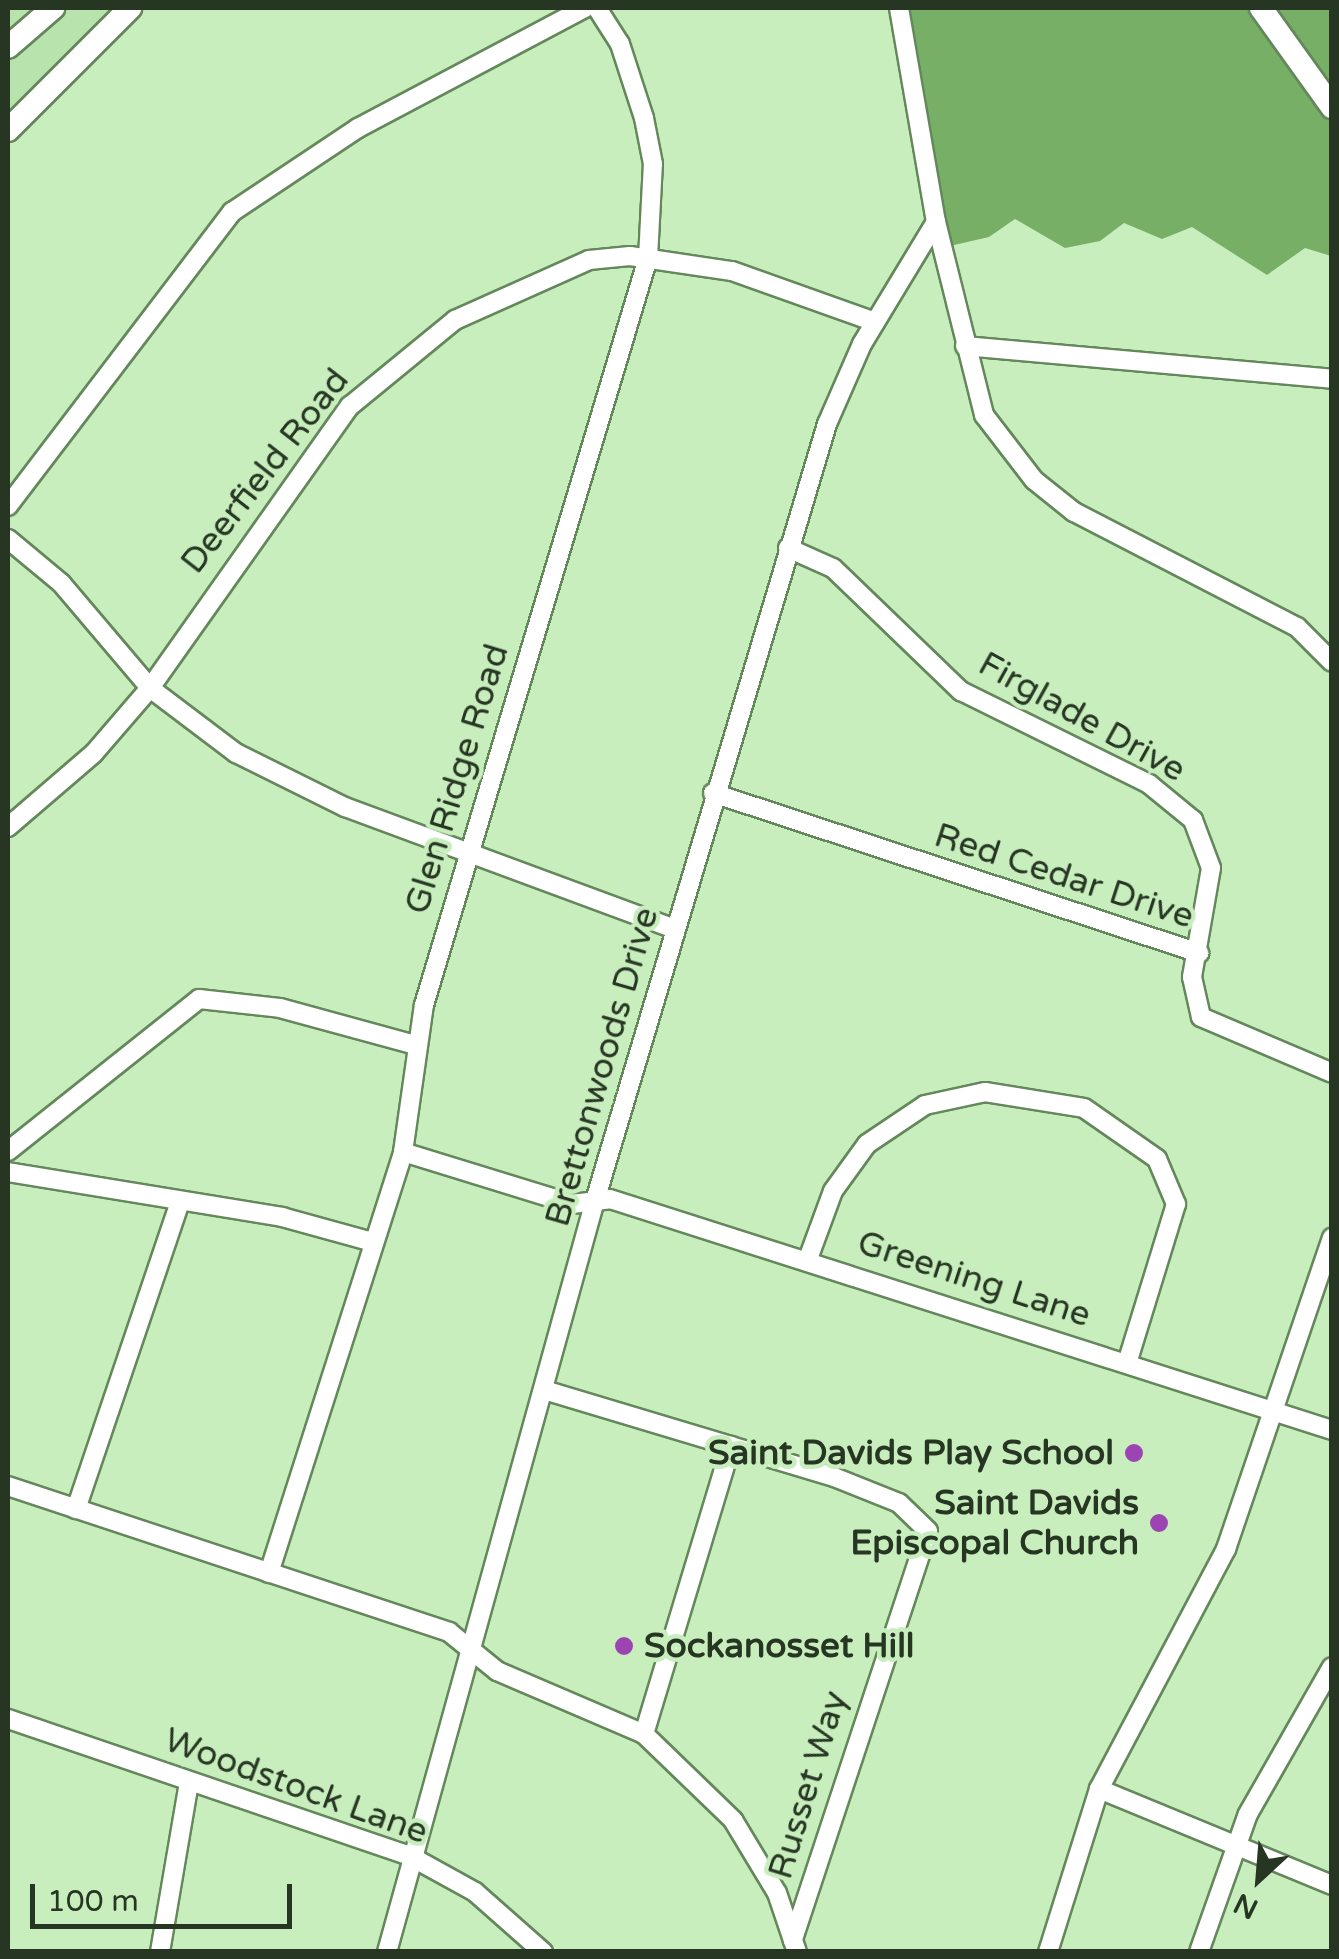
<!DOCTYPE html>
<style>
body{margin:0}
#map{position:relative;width:1339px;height:1959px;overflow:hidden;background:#c8eebd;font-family:"Varela Round",sans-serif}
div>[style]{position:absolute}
.built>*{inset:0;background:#b9e3ad}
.forest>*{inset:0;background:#77af67}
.roads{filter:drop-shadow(2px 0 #64875b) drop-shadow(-2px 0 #64875b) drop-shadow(0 2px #64875b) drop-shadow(0 -2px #64875b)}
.minor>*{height:18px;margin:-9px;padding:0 9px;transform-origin:9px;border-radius:9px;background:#fff}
.major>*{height:22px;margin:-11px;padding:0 11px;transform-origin:11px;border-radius:11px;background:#fff}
.dots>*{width:28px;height:28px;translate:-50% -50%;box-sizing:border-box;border:5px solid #c8eebd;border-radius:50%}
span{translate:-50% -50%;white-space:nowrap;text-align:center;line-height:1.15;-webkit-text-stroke:9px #c8eebd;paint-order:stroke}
.street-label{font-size:35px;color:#273623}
.poi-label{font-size:35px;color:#273623;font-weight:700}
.right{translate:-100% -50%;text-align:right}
.left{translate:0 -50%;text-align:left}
.frame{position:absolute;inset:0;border:10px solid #273623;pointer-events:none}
.north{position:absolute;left:1209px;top:1829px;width:100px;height:100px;-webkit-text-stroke:8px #c8eebd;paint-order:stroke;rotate:206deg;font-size:28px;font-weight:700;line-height:40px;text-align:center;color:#273623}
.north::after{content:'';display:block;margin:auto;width:35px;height:45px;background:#273623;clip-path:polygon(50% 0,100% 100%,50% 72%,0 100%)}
.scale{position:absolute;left:30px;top:1884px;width:262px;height:45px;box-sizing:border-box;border:5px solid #273623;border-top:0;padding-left:12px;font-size:30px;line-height:35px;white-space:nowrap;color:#273623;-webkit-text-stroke:8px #c8eebd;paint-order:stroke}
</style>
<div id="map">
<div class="built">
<div style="clip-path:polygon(8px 8px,126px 8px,8px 126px)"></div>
</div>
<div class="forest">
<div style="clip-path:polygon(898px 8px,1331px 8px,1331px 256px,1305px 248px,1267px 275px,1192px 227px,1162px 239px,1124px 223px,1100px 241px,1065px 248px,1015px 219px,989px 237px,941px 248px)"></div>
</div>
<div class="roads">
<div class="minor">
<div style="left:899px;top:8px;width:217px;rotate:80.2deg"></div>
<div style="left:936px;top:222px;width:199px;rotate:76deg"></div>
<div style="left:984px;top:415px;width:82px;rotate:52.4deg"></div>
<div style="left:1034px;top:480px;width:51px;rotate:38.7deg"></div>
<div style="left:1074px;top:512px;width:251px;rotate:27.3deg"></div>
<div style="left:1297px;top:627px;width:49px;rotate:45deg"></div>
<div style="left:965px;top:346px;width:368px;rotate:5.1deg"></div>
<div style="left:8px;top:506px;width:370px;rotate:-52.7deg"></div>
<div style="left:232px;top:212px;width:151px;rotate:-33.7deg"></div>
<div style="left:358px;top:128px;width:257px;rotate:-27.9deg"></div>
<div style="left:8px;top:539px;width:69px;rotate:39.7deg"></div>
<div style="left:61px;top:583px;width:138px;rotate:49.7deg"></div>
<div style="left:150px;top:688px;width:108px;rotate:37.1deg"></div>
<div style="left:236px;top:753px;width:122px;rotate:26.4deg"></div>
<div style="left:345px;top:807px;width:352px;rotate:20.3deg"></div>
<div style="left:788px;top:548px;width:49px;rotate:24deg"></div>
<div style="left:833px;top:568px;width:178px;rotate:43.9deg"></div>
<div style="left:961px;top:691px;width:210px;rotate:26.3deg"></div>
<div style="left:1149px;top:784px;width:57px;rotate:39.3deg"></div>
<div style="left:1193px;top:820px;width:51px;rotate:69.4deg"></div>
<div style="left:1211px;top:868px;width:111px;rotate:99.9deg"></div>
<div style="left:1192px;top:977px;width:41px;rotate:77.3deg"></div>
<div style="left:1201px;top:1017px;width:142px;rotate:23.1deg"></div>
<div style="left:713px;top:793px;width:512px;rotate:18.22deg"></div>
<div style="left:8px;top:827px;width:113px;rotate:-40.7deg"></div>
<div style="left:94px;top:753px;width:86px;rotate:-49.3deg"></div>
<div style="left:150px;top:688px;width:346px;rotate:-54.7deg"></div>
<div style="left:350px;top:406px;width:136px;rotate:-39.3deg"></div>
<div style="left:455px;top:320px;width:147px;rotate:-24.1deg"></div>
<div style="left:589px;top:260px;width:41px;rotate:-5.6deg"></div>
<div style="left:630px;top:256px;width:103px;rotate:8.4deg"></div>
<div style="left:732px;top:271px;width:152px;rotate:19.6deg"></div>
<div style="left:8px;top:1151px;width:244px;rotate:-38.5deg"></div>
<div style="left:199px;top:999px;width:81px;rotate:6.3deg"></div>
<div style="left:280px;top:1008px;width:140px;rotate:15.3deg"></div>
<div style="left:403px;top:1152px;width:177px;rotate:17.1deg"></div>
<div style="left:572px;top:1204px;width:38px;rotate:-7deg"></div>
<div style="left:610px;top:1199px;width:758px;rotate:17.74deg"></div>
<div style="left:8px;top:1172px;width:278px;rotate:9.3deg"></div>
<div style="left:282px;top:1217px;width:94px;rotate:15.4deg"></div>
<div style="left:808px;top:1259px;width:72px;rotate:-69.8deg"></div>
<div style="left:833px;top:1191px;width:58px;rotate:-54.1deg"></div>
<div style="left:867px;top:1144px;width:70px;rotate:-33.9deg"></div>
<div style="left:925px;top:1105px;width:61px;rotate:-12.2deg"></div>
<div style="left:985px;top:1092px;width:100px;rotate:9.2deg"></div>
<div style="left:1084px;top:1108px;width:89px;rotate:34.9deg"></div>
<div style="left:1157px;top:1159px;width:49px;rotate:67.1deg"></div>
<div style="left:1176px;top:1204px;width:166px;rotate:107.1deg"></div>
<div style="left:544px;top:1390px;width:303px;rotate:16.7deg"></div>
<div style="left:834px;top:1477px;width:70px;rotate:21.8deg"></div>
<div style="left:899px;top:1503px;width:40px;rotate:44deg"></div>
<div style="left:928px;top:1531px;width:431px;rotate:108.3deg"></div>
<div style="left:8px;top:1486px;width:465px;rotate:18.3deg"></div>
<div style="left:449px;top:1632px;width:62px;rotate:39.1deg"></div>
<div style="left:497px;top:1671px;width:160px;rotate:23.2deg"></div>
<div style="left:644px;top:1734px;width:124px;rotate:44deg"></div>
<div style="left:733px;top:1820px;width:85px;rotate:58.9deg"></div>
<div style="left:777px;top:1893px;width:62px;rotate:71.3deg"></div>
<div style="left:76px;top:1509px;width:325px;rotate:-71.3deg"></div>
<div style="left:269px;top:1573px;width:442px;rotate:-72.3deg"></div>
<div style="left:403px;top:1152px;width:148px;rotate:-81.9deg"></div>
<div style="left:424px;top:1005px;width:780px;rotate:-73.31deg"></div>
<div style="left:648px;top:258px;width:94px;rotate:-87deg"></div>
<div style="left:653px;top:164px;width:47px;rotate:-101.1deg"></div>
<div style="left:644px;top:118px;width:78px;rotate:-108deg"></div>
<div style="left:620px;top:44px;width:43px;rotate:-122.6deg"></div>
<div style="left:8px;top:1719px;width:422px;rotate:18.8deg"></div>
<div style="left:408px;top:1855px;width:77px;rotate:28.9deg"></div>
<div style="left:475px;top:1892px;width:91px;rotate:41.4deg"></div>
<div style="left:644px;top:1734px;width:301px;rotate:-73.2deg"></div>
<div style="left:1099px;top:1789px;width:252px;rotate:22.4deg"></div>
<div style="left:160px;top:1952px;width:172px;rotate:-80.3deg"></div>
<div style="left:387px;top:1952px;width:776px;rotate:-74.53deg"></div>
<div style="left:594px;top:1204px;width:814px;rotate:-73.37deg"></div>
<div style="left:827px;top:424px;width:87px;rotate:-66.4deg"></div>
<div style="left:862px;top:344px;width:143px;rotate:-58.8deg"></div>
<div style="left:1048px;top:1952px;width:171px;rotate:-72.6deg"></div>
<div style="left:1099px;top:1789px;width:272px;rotate:-62.1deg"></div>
<div style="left:1226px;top:1549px;width:329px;rotate:-71.2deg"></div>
<div style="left:1199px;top:1952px;width:146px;rotate:-70.5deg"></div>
<div style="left:1248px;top:1814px;width:169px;rotate:-60.3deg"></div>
</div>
<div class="major">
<div style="left:1261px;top:8px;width:122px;rotate:54.4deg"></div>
<div style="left:8px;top:47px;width:60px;rotate:-40.9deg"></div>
<div style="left:8px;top:130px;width:173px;rotate:-45deg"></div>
</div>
</div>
<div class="dots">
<div style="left:1134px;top:1453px;background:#9c45b2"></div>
<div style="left:1159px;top:1523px;background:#9c45b2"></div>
<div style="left:624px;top:1646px;background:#9c45b2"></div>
</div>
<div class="street-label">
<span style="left:265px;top:471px;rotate:-52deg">Deerfield Road</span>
<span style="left:1082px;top:717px;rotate:29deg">Firglade Drive</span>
<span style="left:457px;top:779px;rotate:-73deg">Glen Ridge Road</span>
<span style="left:1064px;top:876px;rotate:18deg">Red Cedar Drive</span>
<span style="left:602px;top:1067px;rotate:-74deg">Brettonwoods Drive</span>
<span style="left:974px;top:1279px;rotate:18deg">Greening Lane</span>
<span style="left:808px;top:1785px;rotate:-73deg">Russet Way</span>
<span style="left:296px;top:1786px;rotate:20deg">Woodstock Lane</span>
</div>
<div class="poi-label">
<span class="right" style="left:1114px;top:1453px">Saint Davids Play School</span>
<span class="right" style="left:1139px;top:1523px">Saint Davids<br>Episcopal Church</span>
<span class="left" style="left:644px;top:1646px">Sockanosset Hill</span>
</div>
<div class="frame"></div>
<div class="north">N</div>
<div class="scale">100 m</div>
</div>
